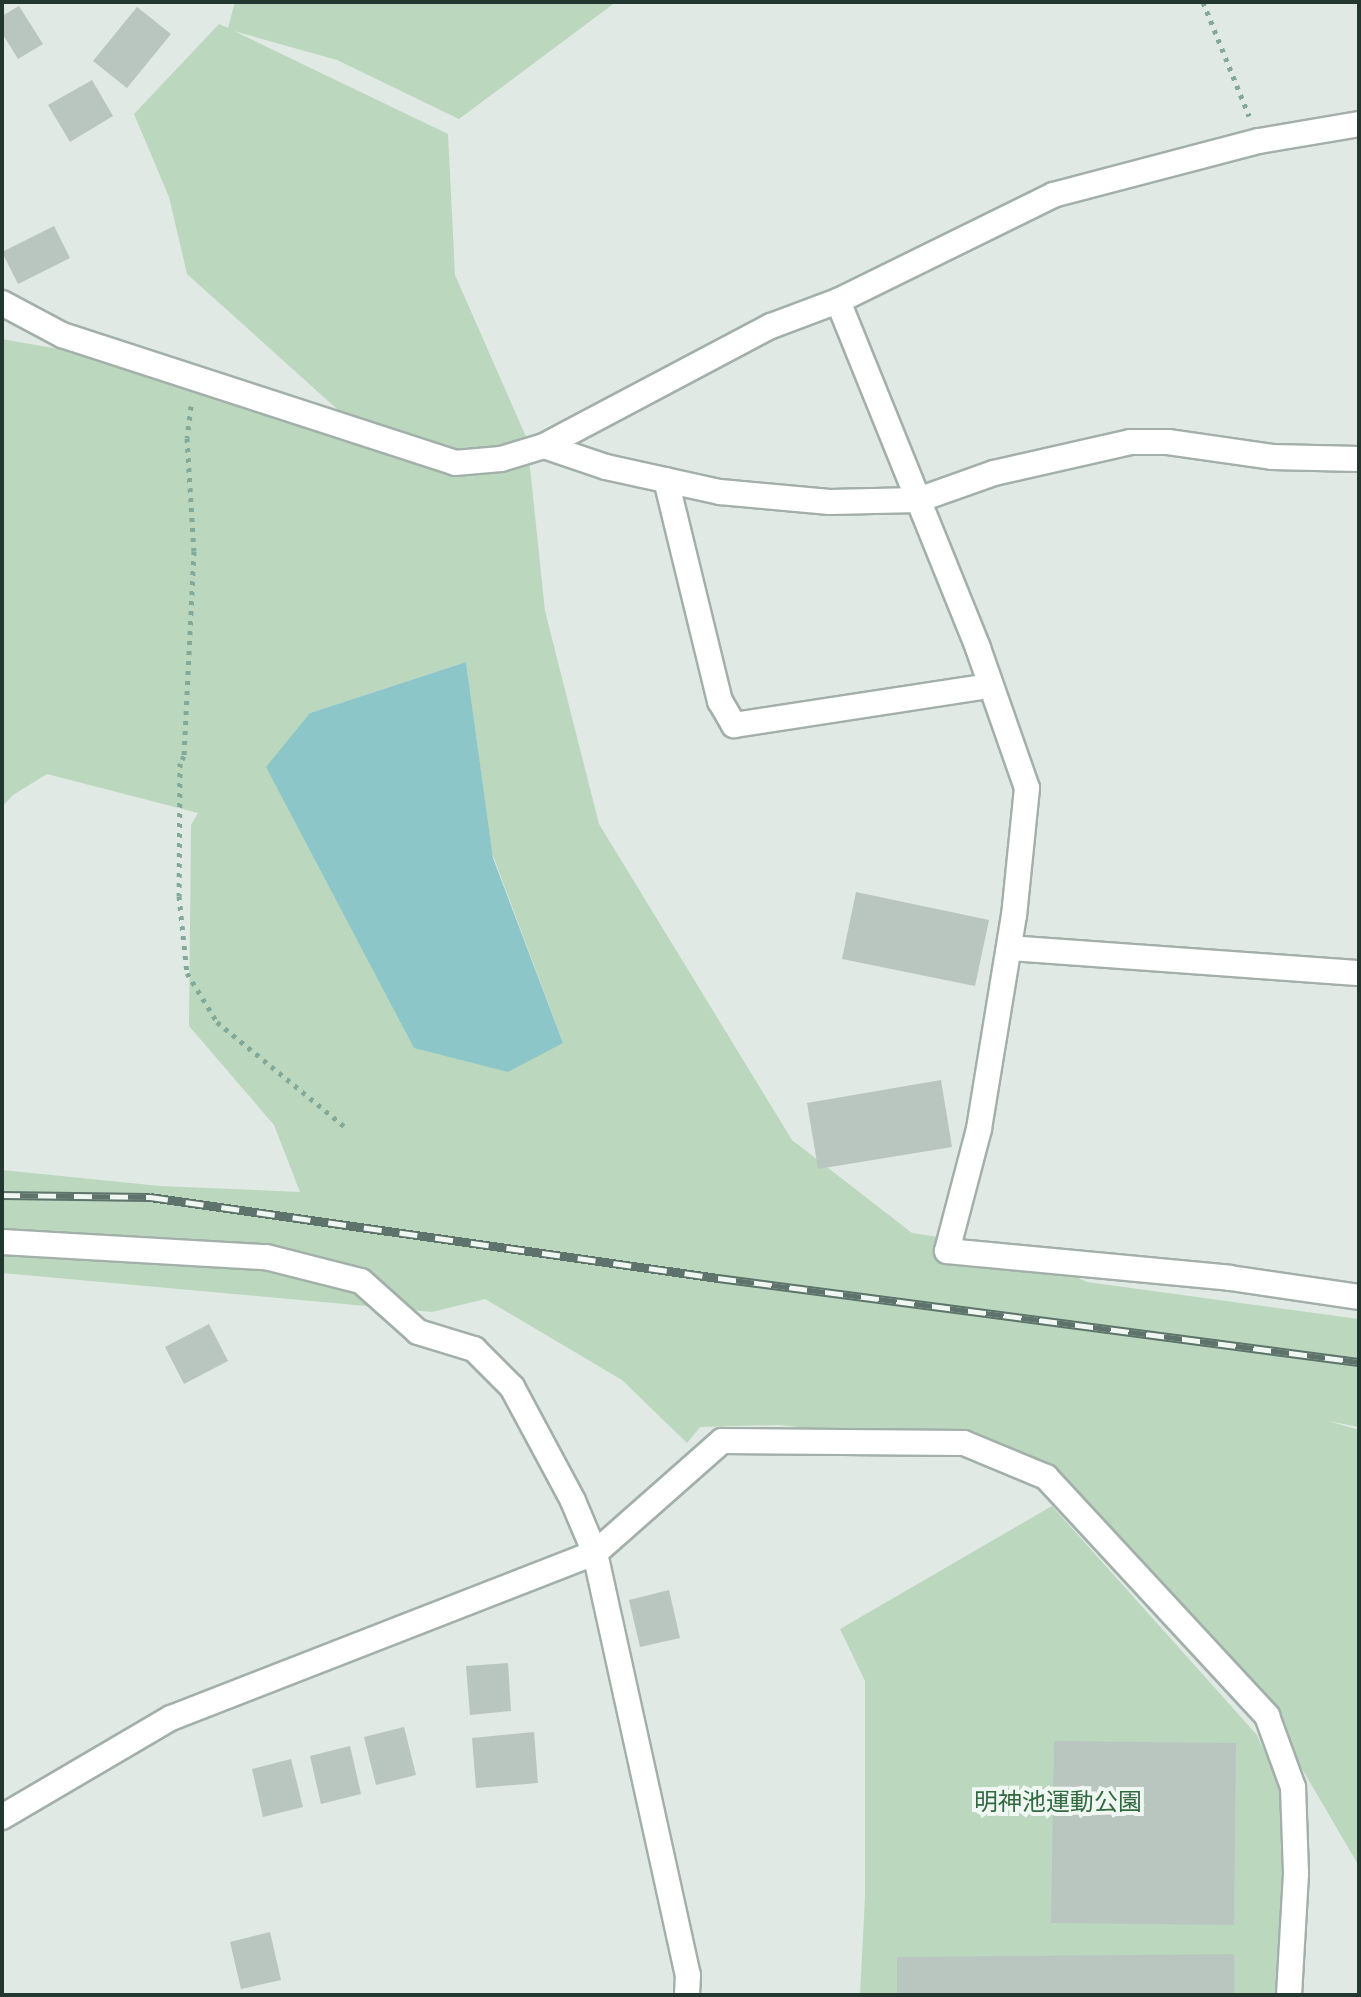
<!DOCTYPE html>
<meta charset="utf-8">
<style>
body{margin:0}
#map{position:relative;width:1361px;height:1997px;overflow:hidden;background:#e0e9e4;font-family:Commissioner,"Noto Sans JP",sans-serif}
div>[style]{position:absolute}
.green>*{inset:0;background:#bbd8bf}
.water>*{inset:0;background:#8dc6c9}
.building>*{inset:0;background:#b8c6bf}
.path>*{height:5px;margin-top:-2.5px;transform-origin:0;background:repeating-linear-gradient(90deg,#83a999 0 4px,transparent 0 10px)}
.roads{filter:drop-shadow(2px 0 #a3b0aa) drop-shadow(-2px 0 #a3b0aa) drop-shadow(0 2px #a3b0aa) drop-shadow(0 -2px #a3b0aa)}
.minor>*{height:24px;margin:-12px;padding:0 12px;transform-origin:12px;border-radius:12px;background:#fff}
.rail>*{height:9px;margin-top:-4.5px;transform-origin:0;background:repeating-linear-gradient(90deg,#f0f6f2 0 18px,#5d736b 0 36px);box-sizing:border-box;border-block:2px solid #5d736b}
span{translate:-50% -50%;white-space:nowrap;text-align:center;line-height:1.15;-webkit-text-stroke:8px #f0f6f2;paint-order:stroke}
.park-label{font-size:24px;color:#316941}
.frame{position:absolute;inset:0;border:4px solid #22372f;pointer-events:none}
</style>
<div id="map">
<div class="green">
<div style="clip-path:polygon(evenodd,235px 2px,616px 2px,459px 119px,337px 60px,234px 31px,448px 134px,455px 275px,527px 439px,545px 611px,599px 824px,792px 1140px,912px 1233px,1017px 1249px,1087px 1282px,1359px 1319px,1359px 1427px,1328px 1421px,1359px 1430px,1359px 1866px,1298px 1762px,1141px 1561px,1066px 1482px,964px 1443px,778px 1425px,700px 1427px,687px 1443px,622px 1380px,485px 1299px,432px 1312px,2px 1273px,2px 1170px,160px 1186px,300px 1192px,274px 1125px,189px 1026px,191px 825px,198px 813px,47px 774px,13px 795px,2px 807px,2px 339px,159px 367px,347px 418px,187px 274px,169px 197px,134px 114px,219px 24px,228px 28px,235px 2px,466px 662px,492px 853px,563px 1043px,310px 713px,466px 662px)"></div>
<div style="clip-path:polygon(1052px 1506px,1257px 1735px,1282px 1789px,1282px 1995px,860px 1995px,865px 1897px,865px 1681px,840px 1629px)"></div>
</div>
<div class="water">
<div style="clip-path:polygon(466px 662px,493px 858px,563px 1043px,508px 1072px,414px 1048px,266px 767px,310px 713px)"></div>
</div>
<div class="building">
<div style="clip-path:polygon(19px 6px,43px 44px,18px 59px,2px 33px,2px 16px)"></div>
<div style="clip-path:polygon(137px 7px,171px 34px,127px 88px,93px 61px)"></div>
<div style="clip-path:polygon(92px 80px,113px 116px,70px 142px,48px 105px)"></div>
<div style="clip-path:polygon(54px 226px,70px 258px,18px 284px,2px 252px)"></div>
<div style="clip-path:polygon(856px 892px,989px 920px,975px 986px,842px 959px)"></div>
<div style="clip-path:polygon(941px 1080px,952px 1147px,818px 1169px,807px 1103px)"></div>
<div style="clip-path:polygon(209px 1324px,228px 1361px,184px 1384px,165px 1347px)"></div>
<div style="clip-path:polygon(669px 1590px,680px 1638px,640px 1647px,629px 1600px)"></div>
<div style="clip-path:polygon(508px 1663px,511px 1711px,470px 1715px,466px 1666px)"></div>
<div style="clip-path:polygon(404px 1727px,416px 1775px,376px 1785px,364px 1737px)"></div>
<div style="clip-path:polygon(534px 1732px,538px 1783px,476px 1788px,472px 1738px)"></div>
<div style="clip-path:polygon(1054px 1741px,1236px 1743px,1234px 1925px,1051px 1923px)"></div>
<div style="clip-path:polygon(350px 1746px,361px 1794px,321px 1804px,310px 1756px)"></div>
<div style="clip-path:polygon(291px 1759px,303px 1807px,263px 1817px,252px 1769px)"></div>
<div style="clip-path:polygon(270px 1932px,281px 1980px,241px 1989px,230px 1942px)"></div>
<div style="clip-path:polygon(1234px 1954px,1234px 1995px,897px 1995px,897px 1957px)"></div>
</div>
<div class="path">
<div style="left:1203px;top:2px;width:123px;rotate:68deg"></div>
<div style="left:191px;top:406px;width:32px;rotate:97deg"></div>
<div style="left:187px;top:438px;width:113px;rotate:86.5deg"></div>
<div style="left:194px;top:551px;width:205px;rotate:92.8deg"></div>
<div style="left:184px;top:756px;width:8px;rotate:120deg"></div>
<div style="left:180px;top:763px;width:133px;rotate:90.4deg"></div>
<div style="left:179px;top:896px;width:77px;rotate:84.1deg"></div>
<div style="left:187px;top:973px;width:57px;rotate:58.5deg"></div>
<div style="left:217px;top:1022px;width:164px;rotate:39.3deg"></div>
</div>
<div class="roads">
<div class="minor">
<div style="left:838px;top:301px;width:374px;rotate:68deg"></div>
<div style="left:978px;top:648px;width:148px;rotate:70.7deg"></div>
<div style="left:1027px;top:788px;width:128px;rotate:95.8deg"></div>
<div style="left:1014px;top:915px;width:217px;rotate:99.3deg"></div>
<div style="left:979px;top:1129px;width:126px;rotate:104.7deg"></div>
<div style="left:947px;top:1251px;width:284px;rotate:5.4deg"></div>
<div style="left:1230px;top:1278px;width:130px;rotate:8.4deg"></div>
<div style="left:2px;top:303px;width:68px;rotate:28.1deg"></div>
<div style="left:62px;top:335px;width:413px;rotate:18deg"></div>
<div style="left:455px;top:463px;width:46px;rotate:-5deg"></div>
<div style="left:501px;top:459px;width:45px;rotate:-16.8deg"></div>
<div style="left:544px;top:446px;width:257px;rotate:-27.9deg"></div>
<div style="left:771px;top:326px;width:72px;rotate:-20.5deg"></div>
<div style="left:838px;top:301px;width:240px;rotate:-26.2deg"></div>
<div style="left:1053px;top:195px;width:213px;rotate:-14.7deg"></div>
<div style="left:1259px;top:141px;width:101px;rotate:-9.6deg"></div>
<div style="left:544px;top:446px;width:65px;rotate:18.7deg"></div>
<div style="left:606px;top:467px;width:117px;rotate:12.4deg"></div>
<div style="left:720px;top:492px;width:110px;rotate:5.2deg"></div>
<div style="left:830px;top:502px;width:88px;rotate:-1.3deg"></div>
<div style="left:918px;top:500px;width:81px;rotate:-19.6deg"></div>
<div style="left:994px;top:473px;width:139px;rotate:-12.8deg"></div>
<div style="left:1130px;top:442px;width:38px"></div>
<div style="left:1168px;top:442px;width:105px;rotate:8.2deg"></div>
<div style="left:1272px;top:457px;width:87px;rotate:1.3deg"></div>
<div style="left:666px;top:480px;width:228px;rotate:76.3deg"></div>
<div style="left:720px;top:701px;width:28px;rotate:60deg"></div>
<div style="left:734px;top:725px;width:259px;rotate:-8.7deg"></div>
<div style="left:1009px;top:948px;width:351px;rotate:4.1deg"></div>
<div style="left:2px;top:1242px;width:264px;rotate:3.3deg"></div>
<div style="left:266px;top:1257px;width:98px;rotate:14.2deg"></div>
<div style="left:361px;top:1281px;width:76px;rotate:41.8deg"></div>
<div style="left:418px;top:1332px;width:59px;rotate:16.9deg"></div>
<div style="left:474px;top:1349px;width:54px;rotate:45deg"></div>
<div style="left:512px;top:1387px;width:129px;rotate:61.8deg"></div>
<div style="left:573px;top:1501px;width:56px;rotate:67.1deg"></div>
<div style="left:595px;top:1553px;width:432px;rotate:77.6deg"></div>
<div style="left:688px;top:1975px;width:20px;rotate:93deg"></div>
<div style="left:2px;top:1817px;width:196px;rotate:-30.4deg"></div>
<div style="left:171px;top:1718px;width:455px;rotate:-21.3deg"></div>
<div style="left:595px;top:1553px;width:169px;rotate:-41.4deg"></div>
<div style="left:722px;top:1441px;width:242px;rotate:0.5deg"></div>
<div style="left:964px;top:1443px;width:89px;rotate:22.5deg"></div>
<div style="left:1046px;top:1477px;width:326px;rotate:47.2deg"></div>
<div style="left:1267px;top:1716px;width:76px;rotate:69.9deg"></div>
<div style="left:1293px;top:1787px;width:87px;rotate:88deg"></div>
<div style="left:1296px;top:1874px;width:121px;rotate:93.3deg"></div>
</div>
</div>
<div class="rail">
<div style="left:2px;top:1195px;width:148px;rotate:0.8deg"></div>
<div style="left:150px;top:1197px;width:574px;rotate:8.12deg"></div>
<div style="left:718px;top:1278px;width:646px;rotate:7.47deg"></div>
</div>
<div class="park-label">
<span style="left:1058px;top:1801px">明神池運動公園</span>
</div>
<div class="frame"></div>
</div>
